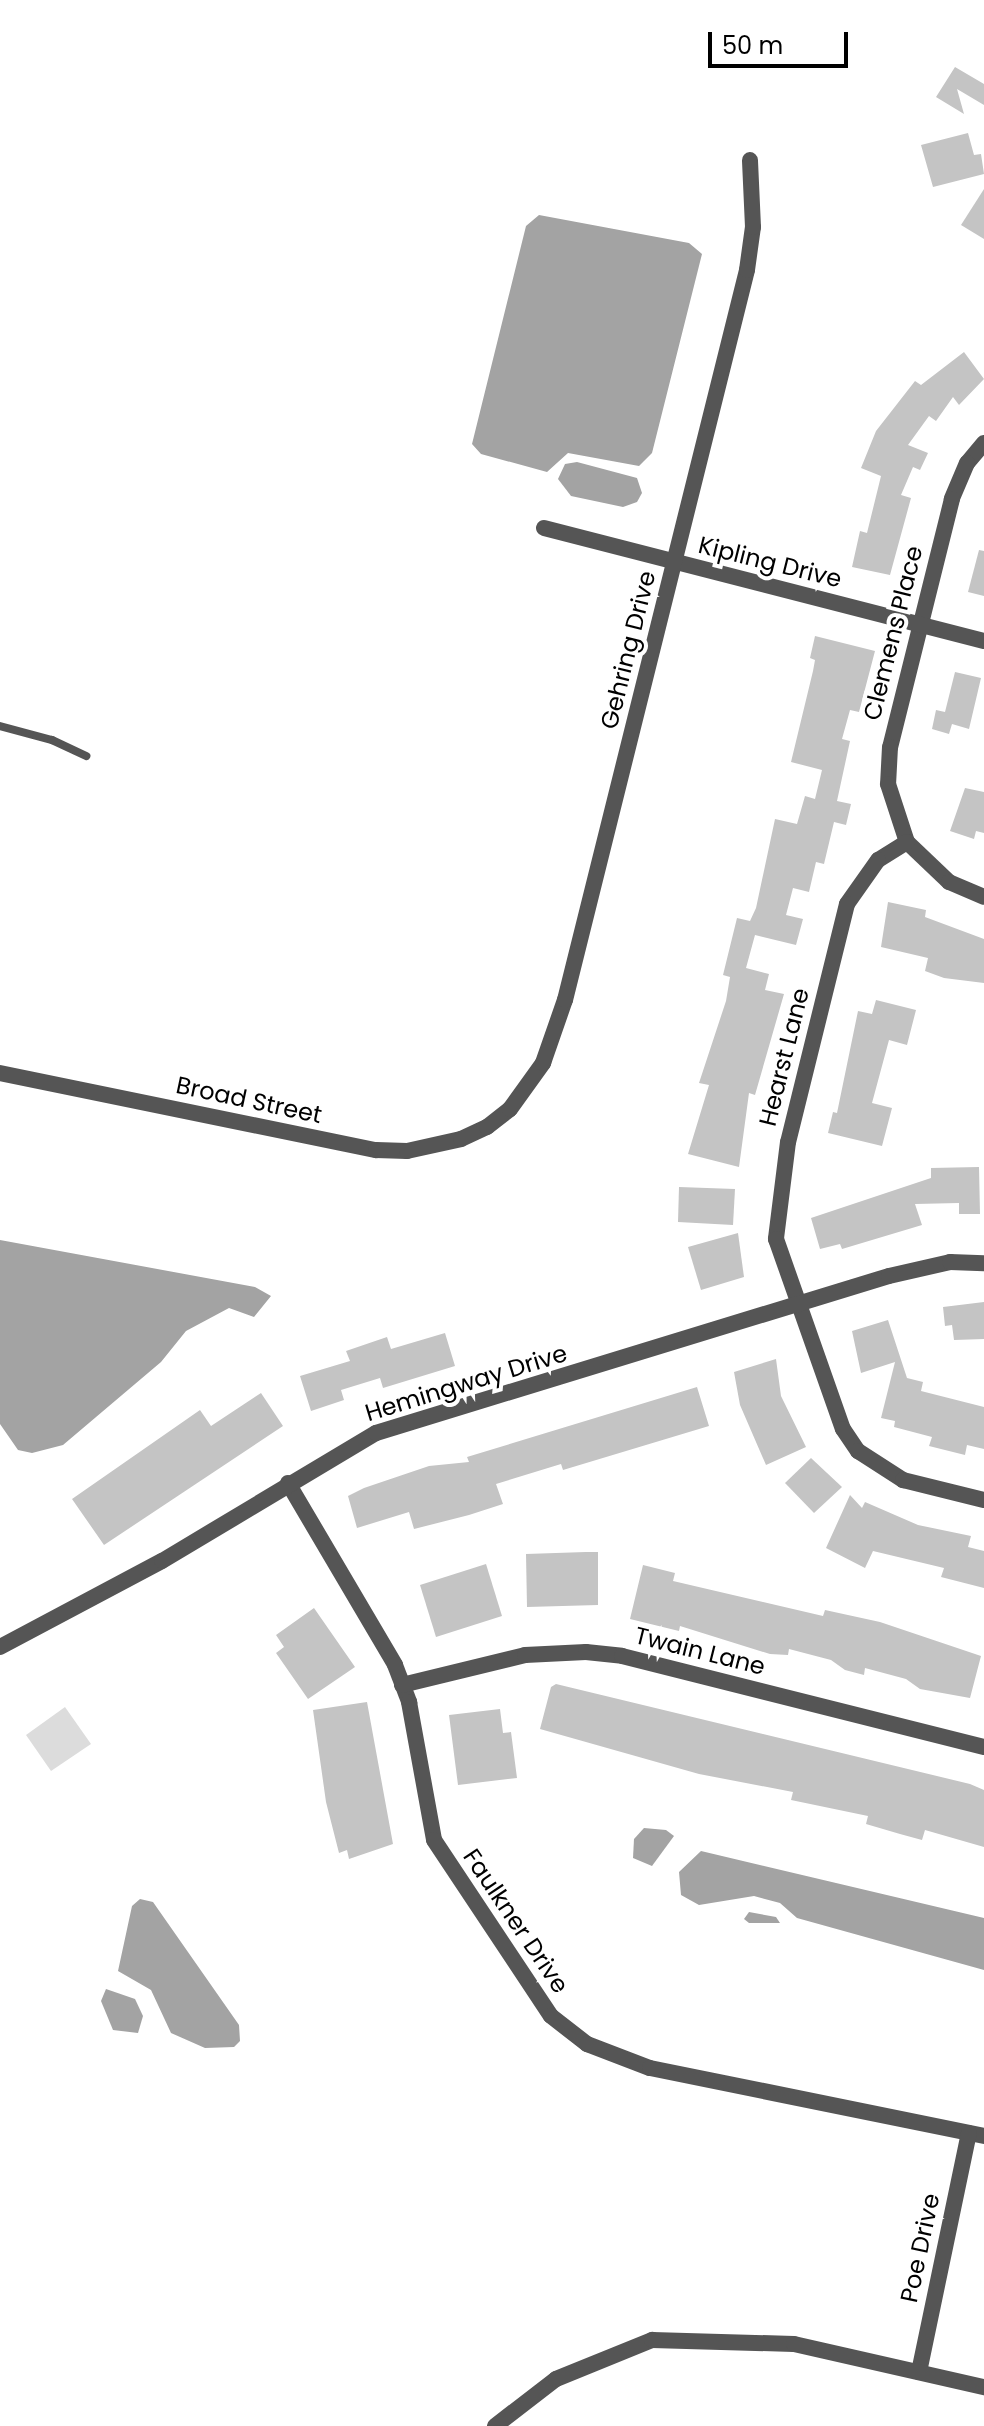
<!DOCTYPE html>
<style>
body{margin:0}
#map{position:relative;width:984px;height:2426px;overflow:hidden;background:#fff;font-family:Poppins,sans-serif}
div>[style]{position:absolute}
.green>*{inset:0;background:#dcdcdc}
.water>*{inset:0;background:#a3a3a3}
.building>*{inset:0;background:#c4c4c4}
.lane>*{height:8px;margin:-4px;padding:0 4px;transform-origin:4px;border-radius:4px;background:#555}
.street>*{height:16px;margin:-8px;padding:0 8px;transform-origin:8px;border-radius:8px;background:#555}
span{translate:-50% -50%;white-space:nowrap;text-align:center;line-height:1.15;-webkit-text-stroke:8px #fff;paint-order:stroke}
.street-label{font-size:24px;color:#000}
.scale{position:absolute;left:708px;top:32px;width:140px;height:36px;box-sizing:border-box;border:4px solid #000;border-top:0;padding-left:10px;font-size:24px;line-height:28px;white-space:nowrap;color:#000;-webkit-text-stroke:6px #fff;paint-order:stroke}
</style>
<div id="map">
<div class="green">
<div style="clip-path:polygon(65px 1707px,91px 1744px,51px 1771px,26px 1735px)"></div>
</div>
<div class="water">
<div style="clip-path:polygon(539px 215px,689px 243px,702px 254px,652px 453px,639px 466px,568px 453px,547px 472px,481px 454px,472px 444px,526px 226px)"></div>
<div style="clip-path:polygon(577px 462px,637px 478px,642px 493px,637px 502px,623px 507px,571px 496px,558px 479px,565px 464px)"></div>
<div style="clip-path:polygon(0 1240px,255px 1287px,271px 1296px,254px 1317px,229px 1308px,186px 1331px,161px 1362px,63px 1445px,32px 1453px,18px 1450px,0 1424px)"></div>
<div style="clip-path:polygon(644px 1828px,666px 1830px,674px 1836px,652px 1866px,633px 1858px,634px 1839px)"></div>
<div style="clip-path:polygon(701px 1851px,984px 1918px,984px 1970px,797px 1918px,780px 1903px,754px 1896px,699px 1905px,681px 1895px,679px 1872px)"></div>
<div style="clip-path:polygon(140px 1899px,153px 1902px,239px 2025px,240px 2041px,234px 2047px,205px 2048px,171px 2033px,151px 1990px,118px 1971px,132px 1906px)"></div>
<div style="clip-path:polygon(749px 1912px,776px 1917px,780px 1923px,749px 1923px,744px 1919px)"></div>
<div style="clip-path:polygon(106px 1989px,135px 1999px,143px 2016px,138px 2033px,113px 2030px,101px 2001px)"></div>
</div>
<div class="building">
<div style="clip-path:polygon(955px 67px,984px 84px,984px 105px,957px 89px,964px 114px,936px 97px)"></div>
<div style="clip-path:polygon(968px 133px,974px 155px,981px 154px,984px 174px,933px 187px,921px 145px)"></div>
<div style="clip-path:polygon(984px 189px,984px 239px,961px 225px)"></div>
<div style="clip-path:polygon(964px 352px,984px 379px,959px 405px,953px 397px,936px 421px,929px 416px,908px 445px,928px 453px,920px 470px,913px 467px,901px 495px,911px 498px,890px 575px,852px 567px,860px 531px,867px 533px,881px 476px,861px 468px,876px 431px,915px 381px,921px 385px)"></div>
<div style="clip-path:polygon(979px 550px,984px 551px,984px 596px,968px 592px)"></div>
<div style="clip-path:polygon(815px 636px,875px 651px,859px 712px,850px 710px,842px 739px,850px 741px,837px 801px,851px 804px,846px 825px,834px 822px,824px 864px,816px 862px,809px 892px,793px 888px,786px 915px,803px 919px,796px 945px,755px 935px,746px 968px,769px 974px,765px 990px,784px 994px,755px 1095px,749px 1093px,739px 1167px,688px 1154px,709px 1085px,699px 1083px,726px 1001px,730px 977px,723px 975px,737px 918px,750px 921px,756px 908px,775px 819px,797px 824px,805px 796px,815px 799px,822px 770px,791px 762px,813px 671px,815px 660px,810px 658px)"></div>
<div style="clip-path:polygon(955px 672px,981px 678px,969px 729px,952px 724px,949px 734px,932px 729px,936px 710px,945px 712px)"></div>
<div style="clip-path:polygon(965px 788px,984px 792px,984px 833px,976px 831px,974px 839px,950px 831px)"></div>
<div style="clip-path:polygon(888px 902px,926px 910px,925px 917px,984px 939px,984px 983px,944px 978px,925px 971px,928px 958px,881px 947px)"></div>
<div style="clip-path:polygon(876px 1000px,916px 1010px,907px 1045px,889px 1040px,872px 1103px,892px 1108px,882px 1146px,828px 1133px,833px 1112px,837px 1113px,858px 1011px,872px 1014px)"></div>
<div style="clip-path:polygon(979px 1167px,980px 1214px,959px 1214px,959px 1203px,915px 1204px,922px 1225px,842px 1249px,840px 1244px,820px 1249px,811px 1218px,931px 1178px,931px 1168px)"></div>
<div style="clip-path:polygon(679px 1187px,735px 1189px,733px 1225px,678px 1222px)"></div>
<div style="clip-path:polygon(738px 1233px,744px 1277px,701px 1290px,688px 1247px)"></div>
<div style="clip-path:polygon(984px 1302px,984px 1339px,954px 1340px,952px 1325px,945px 1326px,943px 1307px)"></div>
<div style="clip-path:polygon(888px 1320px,907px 1378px,923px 1382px,921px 1391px,984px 1407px,984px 1449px,967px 1445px,965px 1455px,929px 1446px,932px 1437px,894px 1427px,895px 1421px,881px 1418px,895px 1362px,861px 1373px,852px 1331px)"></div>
<div style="clip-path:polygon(445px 1333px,455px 1366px,383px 1388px,380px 1378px,341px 1390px,344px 1400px,311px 1411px,300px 1376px,350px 1361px,346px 1351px,387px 1337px,391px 1349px)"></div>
<div style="clip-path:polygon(776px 1359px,781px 1396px,806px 1447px,766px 1465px,740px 1405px,734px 1372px)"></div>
<div style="clip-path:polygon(697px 1387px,709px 1426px,563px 1470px,561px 1464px,496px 1484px,503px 1504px,469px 1515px,414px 1529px,409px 1512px,357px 1528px,348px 1496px,364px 1488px,429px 1466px,469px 1462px,467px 1457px)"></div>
<div style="clip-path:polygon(261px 1393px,283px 1426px,104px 1545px,72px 1499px,200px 1410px,211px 1426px)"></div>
<div style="clip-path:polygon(811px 1458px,842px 1487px,814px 1513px,785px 1483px)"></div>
<div style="clip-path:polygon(850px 1495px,862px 1508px,865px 1502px,918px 1525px,971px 1536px,968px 1547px,984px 1551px,984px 1588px,941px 1577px,944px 1568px,873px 1551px,865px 1568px,826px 1548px)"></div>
<div style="clip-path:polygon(586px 1552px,598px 1552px,598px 1605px,527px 1607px,526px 1554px)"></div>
<div style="clip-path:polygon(486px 1564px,502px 1616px,436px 1637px,420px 1585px)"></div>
<div style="clip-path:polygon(643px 1565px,675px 1573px,673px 1581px,823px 1616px,825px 1610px,880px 1622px,981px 1656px,970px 1698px,920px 1689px,906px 1679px,865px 1668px,864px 1675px,845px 1670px,831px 1660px,789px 1649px,788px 1655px,770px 1654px,680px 1626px,679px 1631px,630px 1619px)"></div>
<div style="clip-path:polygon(314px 1608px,355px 1667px,308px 1699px,276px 1653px,284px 1647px,276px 1635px)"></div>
<div style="clip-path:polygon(556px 1684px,970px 1784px,984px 1790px,984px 1847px,925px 1830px,922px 1840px,900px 1834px,866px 1824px,868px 1816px,791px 1800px,793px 1792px,699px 1774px,540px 1729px,551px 1687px)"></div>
<div style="clip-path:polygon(367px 1702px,393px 1844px,349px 1859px,347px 1850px,339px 1853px,326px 1802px,313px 1710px)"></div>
<div style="clip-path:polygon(500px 1709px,503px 1733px,511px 1732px,517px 1778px,458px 1785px,449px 1715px)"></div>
</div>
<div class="lane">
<div style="left:0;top:726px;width:54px;rotate:15.1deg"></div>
<div style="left:52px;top:740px;width:38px;rotate:25deg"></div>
</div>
<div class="street">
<div style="left:984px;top:443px;width:26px;rotate:130deg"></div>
<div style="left:967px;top:463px;width:39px;rotate:113deg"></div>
<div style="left:952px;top:499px;width:256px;rotate:104deg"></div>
<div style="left:890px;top:747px;width:37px;rotate:93deg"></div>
<div style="left:888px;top:784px;width:61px;rotate:71.9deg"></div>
<div style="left:907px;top:842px;width:58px;rotate:43.6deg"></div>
<div style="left:949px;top:882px;width:38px;rotate:23deg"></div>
<div style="left:544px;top:528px;width:454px;rotate:14.4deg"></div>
<div style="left:907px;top:842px;width:34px;rotate:148deg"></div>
<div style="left:878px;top:860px;width:54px;rotate:125.2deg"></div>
<div style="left:847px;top:904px;width:245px;rotate:103.9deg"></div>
<div style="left:788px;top:1142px;width:98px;rotate:97.1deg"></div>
<div style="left:776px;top:1239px;width:201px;rotate:70.6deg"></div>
<div style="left:843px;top:1429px;width:27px;rotate:56deg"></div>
<div style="left:858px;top:1451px;width:54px;rotate:32.8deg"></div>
<div style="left:903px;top:1480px;width:83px;rotate:13.9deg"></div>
<div style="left:0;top:1073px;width:384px;rotate:11.6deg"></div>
<div style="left:376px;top:1150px;width:31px;rotate:2deg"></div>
<div style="left:407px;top:1151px;width:55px;rotate:-12.5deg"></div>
<div style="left:461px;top:1139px;width:29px;rotate:-25deg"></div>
<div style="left:487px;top:1127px;width:29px;rotate:-38deg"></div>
<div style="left:510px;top:1109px;width:57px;rotate:-54.3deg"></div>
<div style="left:543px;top:1063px;width:67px;rotate:-70.8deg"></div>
<div style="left:565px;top:1000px;width:752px;rotate:-76deg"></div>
<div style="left:747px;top:270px;width:43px;rotate:-82.1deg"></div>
<div style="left:753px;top:227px;width:67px;rotate:-92.6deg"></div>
<div style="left:288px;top:1483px;width:211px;rotate:59.5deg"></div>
<div style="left:395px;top:1665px;width:40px;rotate:69deg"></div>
<div style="left:409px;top:1702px;width:140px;rotate:79.7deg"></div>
<div style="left:434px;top:1840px;width:211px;rotate:56.4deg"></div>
<div style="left:551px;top:2016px;width:46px;rotate:37.9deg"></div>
<div style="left:587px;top:2044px;width:67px;rotate:20.9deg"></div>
<div style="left:650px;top:2068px;width:341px;rotate:11.5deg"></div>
<div style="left:0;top:1647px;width:183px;rotate:-28deg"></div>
<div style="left:162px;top:1561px;width:249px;rotate:-30.9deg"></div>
<div style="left:376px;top:1433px;width:536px;rotate:-17.02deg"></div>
<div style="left:889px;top:1276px;width:63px;rotate:-12.9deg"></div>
<div style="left:950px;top:1262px;width:34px;rotate:2deg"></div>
<div style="left:402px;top:1685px;width:127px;rotate:-13.7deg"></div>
<div style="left:525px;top:1655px;width:61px;rotate:-2.8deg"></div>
<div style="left:586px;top:1652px;width:36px;rotate:6deg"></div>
<div style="left:622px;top:1656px;width:373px;rotate:14.1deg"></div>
<div style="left:919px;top:2372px;width:244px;rotate:-78.2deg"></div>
<div style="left:495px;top:2426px;width:77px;rotate:-37.6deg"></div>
<div style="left:556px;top:2379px;width:104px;rotate:-22.1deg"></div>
<div style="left:652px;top:2340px;width:142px;rotate:1.6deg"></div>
<div style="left:794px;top:2344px;width:195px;rotate:12.8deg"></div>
</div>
<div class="street-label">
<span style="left:770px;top:562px;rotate:14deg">Kipling Drive</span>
<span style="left:893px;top:633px;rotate:-76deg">Clemens Place</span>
<span style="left:628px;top:650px;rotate:-76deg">Gehring Drive</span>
<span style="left:784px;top:1057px;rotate:-76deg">Hearst Lane</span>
<span style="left:249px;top:1100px;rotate:12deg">Broad Street</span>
<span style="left:466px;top:1383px;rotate:-17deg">Hemingway Drive</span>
<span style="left:700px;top:1651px;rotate:14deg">Twain Lane</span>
<span style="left:516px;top:1921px;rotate:56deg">Faulkner Drive</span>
<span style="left:920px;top:2248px;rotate:-78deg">Poe Drive</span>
</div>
<div class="scale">50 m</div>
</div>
